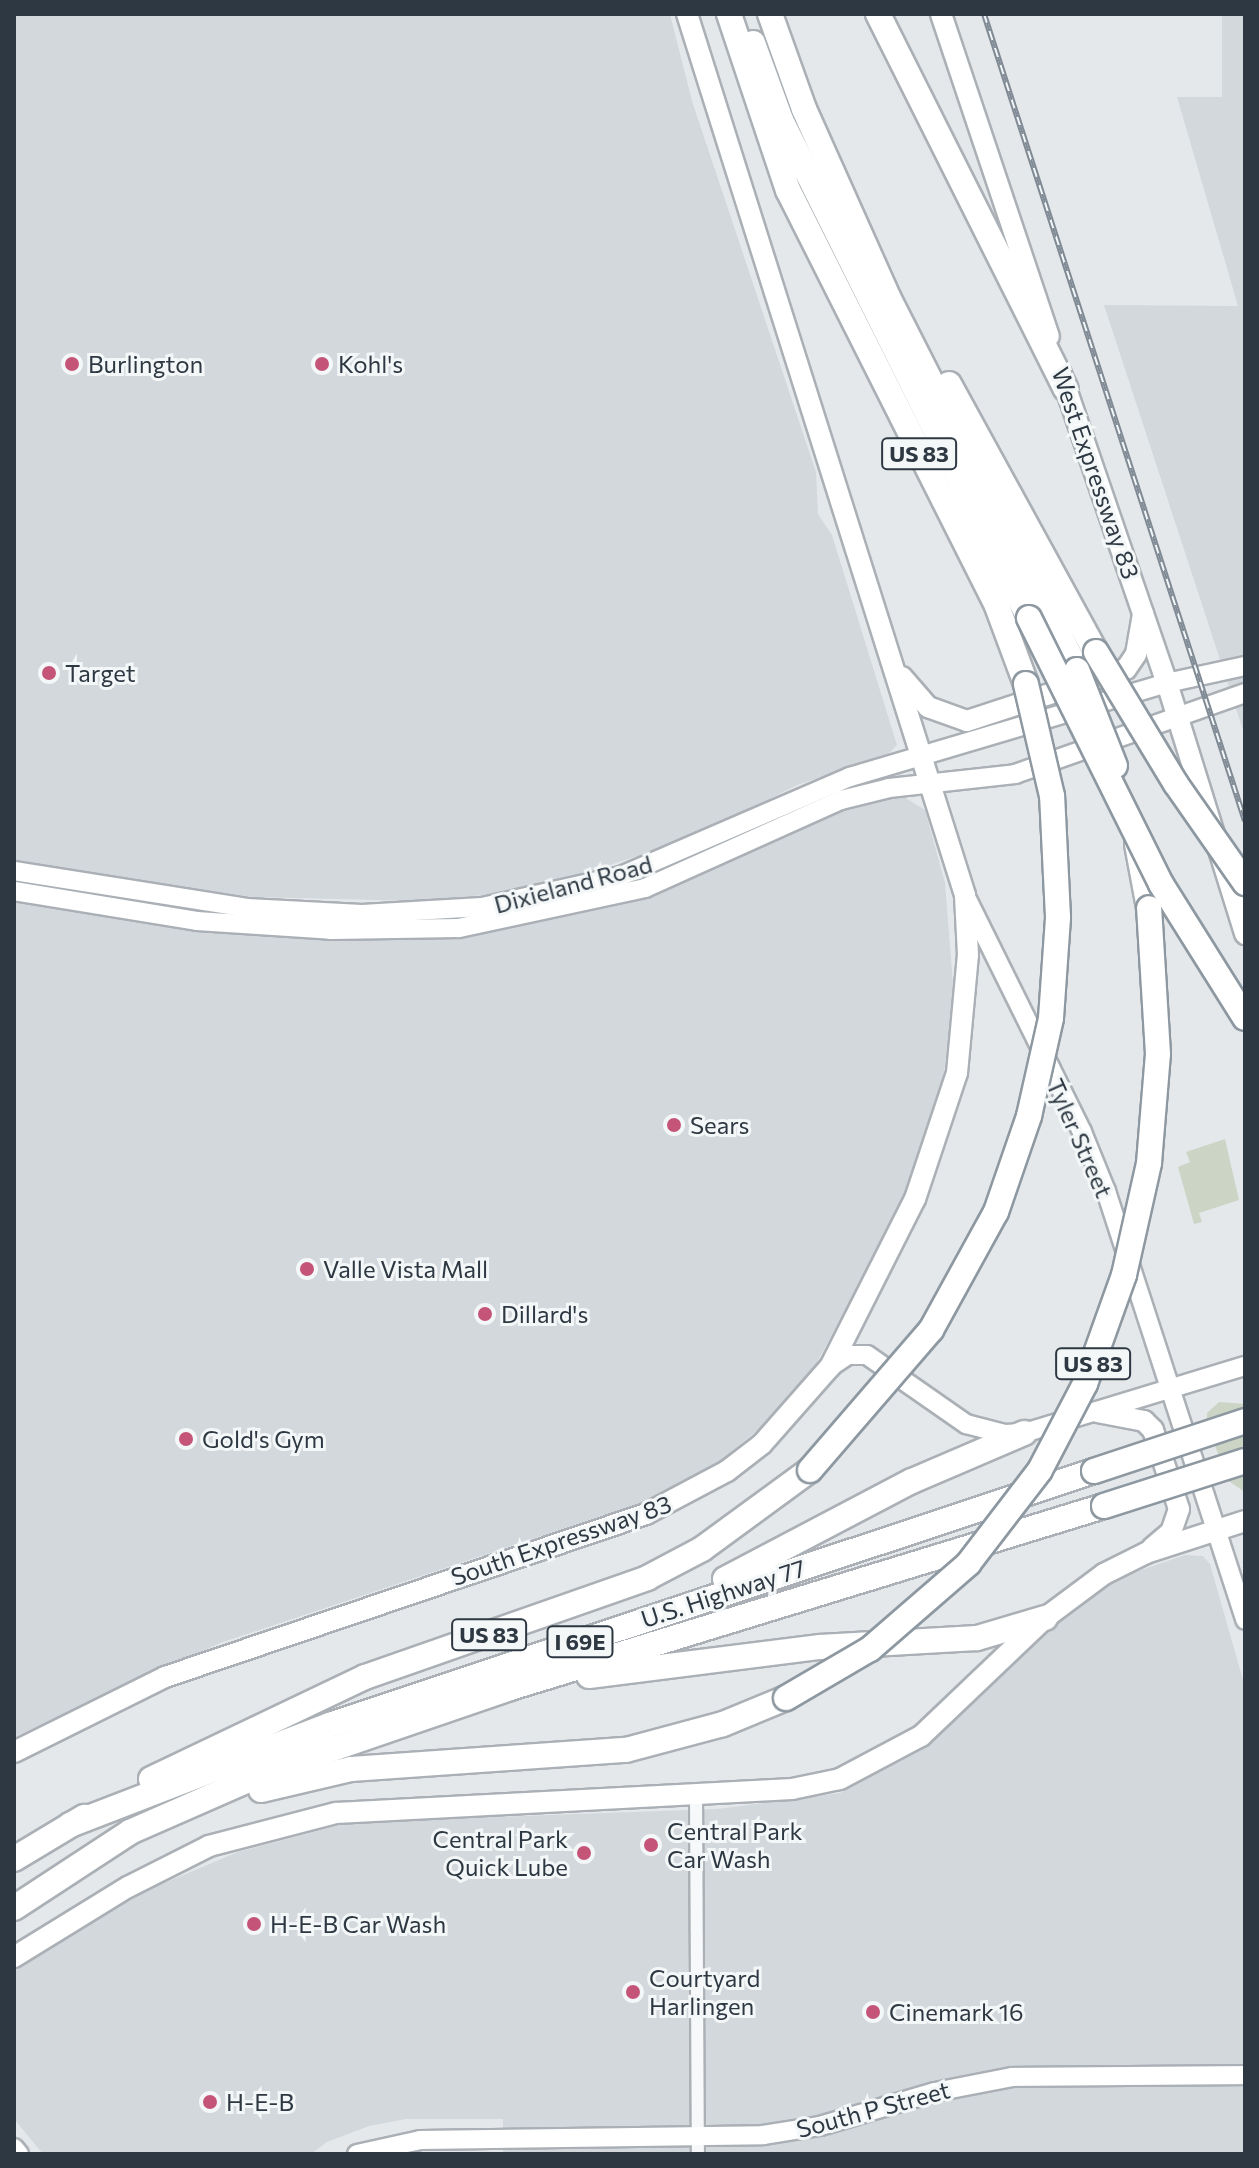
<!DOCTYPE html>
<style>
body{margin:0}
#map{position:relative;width:1259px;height:2168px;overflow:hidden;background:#e5e8eb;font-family:Commissioner,sans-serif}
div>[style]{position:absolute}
.built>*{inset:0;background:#d3d8dd}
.green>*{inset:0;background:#ccd4c6}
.roads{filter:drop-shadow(2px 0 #aab0b5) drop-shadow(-2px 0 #aab0b5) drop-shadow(0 2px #aab0b5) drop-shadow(0 -2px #aab0b5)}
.street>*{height:12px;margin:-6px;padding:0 6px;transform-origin:6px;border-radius:6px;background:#f7f8fa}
.secondary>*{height:18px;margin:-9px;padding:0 9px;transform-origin:9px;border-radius:9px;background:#fff}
.primary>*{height:20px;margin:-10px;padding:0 10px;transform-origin:10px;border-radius:10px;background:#fff}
.highway>*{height:24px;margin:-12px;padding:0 12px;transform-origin:12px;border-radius:12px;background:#fff}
.rail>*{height:6px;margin-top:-3px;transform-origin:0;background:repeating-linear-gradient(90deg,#f4f7f8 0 9px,#7f8a94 0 18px);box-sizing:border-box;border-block:2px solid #7f8a94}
.bridges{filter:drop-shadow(2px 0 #8d98a1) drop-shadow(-2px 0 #8d98a1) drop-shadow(0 2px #8d98a1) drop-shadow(0 -2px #8d98a1)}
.highway-bridge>*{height:24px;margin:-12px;padding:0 12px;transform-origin:12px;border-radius:12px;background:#fff}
.dots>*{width:22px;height:22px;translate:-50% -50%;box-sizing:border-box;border:4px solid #f4f7f8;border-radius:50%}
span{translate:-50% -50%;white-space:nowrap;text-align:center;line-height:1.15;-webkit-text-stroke:6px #f4f7f8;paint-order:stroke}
.shield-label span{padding:2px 6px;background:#f4f7f8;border:2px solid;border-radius:6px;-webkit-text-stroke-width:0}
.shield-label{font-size:22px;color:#2d3842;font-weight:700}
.poi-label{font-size:24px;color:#2d3842}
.left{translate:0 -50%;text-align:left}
.right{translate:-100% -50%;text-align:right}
.street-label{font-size:24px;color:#2d3842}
.frame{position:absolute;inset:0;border:16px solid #2d3842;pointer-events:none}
</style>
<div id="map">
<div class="built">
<div style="clip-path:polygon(14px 14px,670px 14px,692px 101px,816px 472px,818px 514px,832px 535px,897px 745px,887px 755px,797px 785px,688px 840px,547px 885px,484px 895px,416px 901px,253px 897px,14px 862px)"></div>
<div style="clip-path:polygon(1222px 14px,1245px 14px,1245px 736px,1104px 305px,1238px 306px,1177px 97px,1222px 97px)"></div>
<div style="clip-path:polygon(901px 795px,925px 810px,945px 883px,954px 996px,942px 1087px,914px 1176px,873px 1259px,811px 1373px,779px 1412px,720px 1461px,655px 1498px,220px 1643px,14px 1737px,14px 899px,161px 924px,293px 937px,417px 939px,497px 931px,615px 906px,690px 879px,830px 812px,877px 797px)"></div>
<div style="clip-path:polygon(1185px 1555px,1203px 1556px,1210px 1564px,1245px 1687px,1245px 2154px,503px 2154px,503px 2119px,406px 2119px,369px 2126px,327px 2142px,311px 2154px,43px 2154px,14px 2119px,14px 1968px,150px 1889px,238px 1852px,352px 1822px,717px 1809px,840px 1793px,920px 1751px,1075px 1605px,1124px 1576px)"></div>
</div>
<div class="green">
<div style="clip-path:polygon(1225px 1139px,1239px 1200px,1199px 1213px,1202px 1222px,1194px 1224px,1178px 1167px,1190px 1162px,1186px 1152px)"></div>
<div style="clip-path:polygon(1219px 1402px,1245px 1404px,1245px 1492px,1227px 1480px,1207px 1422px,1207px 1413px)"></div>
</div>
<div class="roads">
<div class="street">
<div style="left:696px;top:1793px;width:361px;rotate:89.7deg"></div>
</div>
<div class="secondary">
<div style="left:14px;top:871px;width:236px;rotate:9deg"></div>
<div style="left:247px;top:908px;width:115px;rotate:3deg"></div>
<div style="left:362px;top:914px;width:120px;rotate:-3.3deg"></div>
<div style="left:482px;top:907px;width:142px;rotate:-12.6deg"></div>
<div style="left:621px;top:876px;width:249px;rotate:-23.4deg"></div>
<div style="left:850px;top:777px;width:331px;rotate:-16.5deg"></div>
<div style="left:1167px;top:683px;width:80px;rotate:-12.3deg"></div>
<div style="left:14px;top:891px;width:185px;rotate:9.3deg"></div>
<div style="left:197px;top:921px;width:134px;rotate:3.8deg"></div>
<div style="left:331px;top:930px;width:128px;rotate:-0.9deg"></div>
<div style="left:459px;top:928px;width:190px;rotate:-12.1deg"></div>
<div style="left:645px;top:888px;width:215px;rotate:-24.2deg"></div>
<div style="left:841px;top:800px;width:49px;rotate:-14deg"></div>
<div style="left:889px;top:788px;width:127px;rotate:-6.3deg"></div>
<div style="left:1015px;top:774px;width:244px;rotate:-19.4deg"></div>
<div style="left:966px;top:897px;width:262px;rotate:63.7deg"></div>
<div style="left:1082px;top:1132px;width:64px;rotate:67.9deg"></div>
<div style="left:1106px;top:1191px;width:451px;rotate:72deg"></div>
<div style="left:830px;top:1367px;width:22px;rotate:-34deg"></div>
<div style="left:848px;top:1355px;width:19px"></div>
<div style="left:867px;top:1355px;width:121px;rotate:34.9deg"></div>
<div style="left:966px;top:1424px;width:40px;rotate:14.4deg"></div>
<div style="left:1005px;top:1434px;width:19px;rotate:-3deg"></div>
<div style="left:1024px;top:1433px;width:231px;rotate:-16.9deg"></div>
<div style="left:14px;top:2148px;width:8px;rotate:50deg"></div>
<div style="left:357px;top:2154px;width:65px;rotate:-12.5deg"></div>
<div style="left:420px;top:2140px;width:343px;rotate:-0.8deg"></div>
<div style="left:763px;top:2135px;width:58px;rotate:-9deg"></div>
<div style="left:820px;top:2126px;width:120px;rotate:-16.5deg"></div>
<div style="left:935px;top:2092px;width:78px;rotate:-11deg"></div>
<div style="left:1012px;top:2077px;width:233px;rotate:-0.5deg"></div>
</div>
<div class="primary">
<div style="left:941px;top:14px;width:340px;rotate:71.5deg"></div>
<div style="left:1061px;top:374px;width:327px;rotate:71.1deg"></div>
<div style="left:1167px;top:683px;width:263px;rotate:72.7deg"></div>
<div style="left:902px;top:677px;width:40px;rotate:49deg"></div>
<div style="left:928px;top:707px;width:41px;rotate:19.7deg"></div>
<div style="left:967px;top:721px;width:167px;rotate:-18.1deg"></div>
<div style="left:1126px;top:669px;width:18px;rotate:-56deg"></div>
<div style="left:1136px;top:654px;width:41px;rotate:-80.1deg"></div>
<div style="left:1097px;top:1412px;width:48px;rotate:10.8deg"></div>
<div style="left:1144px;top:1421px;width:13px;rotate:45deg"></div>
<div style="left:1153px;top:1430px;width:83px;rotate:71.8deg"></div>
<div style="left:1179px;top:1509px;width:24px;rotate:109deg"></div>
<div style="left:1171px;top:1532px;width:25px;rotate:140deg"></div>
<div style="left:14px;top:1752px;width:169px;rotate:-26.4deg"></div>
<div style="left:165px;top:1677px;width:508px;rotate:-18.72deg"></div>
<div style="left:646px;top:1514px;width:92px;rotate:-28deg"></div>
<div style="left:727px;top:1471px;width:44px;rotate:-37.6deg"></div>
<div style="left:762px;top:1444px;width:103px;rotate:-48.6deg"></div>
<div style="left:830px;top:1367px;width:188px;rotate:-63.2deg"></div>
<div style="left:915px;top:1199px;width:133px;rotate:-71.6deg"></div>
<div style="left:957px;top:1073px;width:119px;rotate:-84.7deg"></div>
<div style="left:968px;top:955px;width:60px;rotate:-92.9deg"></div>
<div style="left:965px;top:895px;width:924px;rotate:-107.51deg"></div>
<div style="left:14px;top:1957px;width:134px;rotate:-31.6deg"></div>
<div style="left:128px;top:1887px;width:91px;rotate:-26.8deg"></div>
<div style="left:209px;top:1846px;width:131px;rotate:-14.6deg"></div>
<div style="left:336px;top:1813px;width:457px;rotate:-3deg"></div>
<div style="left:792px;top:1789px;width:49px;rotate:-11.8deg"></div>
<div style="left:840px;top:1779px;width:92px;rotate:-28deg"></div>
<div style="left:921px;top:1736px;width:171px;rotate:-43.6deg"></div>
<div style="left:1045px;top:1618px;width:74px;rotate:-36.7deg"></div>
<div style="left:1104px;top:1574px;width:47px;rotate:-26.6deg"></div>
<div style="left:1146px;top:1553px;width:104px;rotate:-17.9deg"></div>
</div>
<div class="highway">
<div style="left:729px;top:14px;width:186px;rotate:71.5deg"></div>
<div style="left:788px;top:190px;width:466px;rotate:63.3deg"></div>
<div style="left:997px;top:606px;width:83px;rotate:69.6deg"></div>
<div style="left:770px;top:14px;width:101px;rotate:70.3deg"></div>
<div style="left:804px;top:109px;width:208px;rotate:65.9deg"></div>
<div style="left:889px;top:299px;width:416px;rotate:63.1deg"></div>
<div style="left:878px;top:14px;width:419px;rotate:63.4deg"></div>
<div style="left:753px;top:43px;width:82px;rotate:70deg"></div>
<div style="left:781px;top:120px;width:556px;rotate:63.53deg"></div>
<div style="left:949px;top:384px;width:306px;rotate:61.3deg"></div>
<div style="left:1137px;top:844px;width:65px;rotate:79.4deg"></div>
<div style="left:725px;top:1579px;width:211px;rotate:-27.7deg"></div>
<div style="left:912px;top:1481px;width:122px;rotate:-23.2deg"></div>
<div style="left:589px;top:1676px;width:233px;rotate:-7.2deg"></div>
<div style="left:820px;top:1647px;width:157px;rotate:-3.3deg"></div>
<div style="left:977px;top:1638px;width:71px;rotate:-16.4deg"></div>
<div style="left:151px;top:1779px;width:237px;rotate:-25.5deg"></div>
<div style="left:365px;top:1677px;width:299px;rotate:-19.3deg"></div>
<div style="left:647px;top:1578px;width:62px;rotate:-27.8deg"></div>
<div style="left:702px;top:1549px;width:134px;rotate:-36.2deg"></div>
<div style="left:261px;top:1790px;width:92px;rotate:-13.1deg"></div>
<div style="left:351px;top:1769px;width:276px;rotate:-4deg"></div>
<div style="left:626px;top:1750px;width:100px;rotate:-15deg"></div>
<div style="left:723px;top:1724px;width:68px;rotate:-22.4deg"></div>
<div style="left:70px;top:1825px;width:278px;rotate:-21.1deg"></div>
<div style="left:329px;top:1725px;width:806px;rotate:-18.37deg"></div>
<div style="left:14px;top:1859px;width:82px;rotate:-31deg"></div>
<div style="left:14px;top:1908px;width:139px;rotate:-33.2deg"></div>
<div style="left:130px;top:1832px;width:154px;rotate:-23.7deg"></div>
<div style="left:271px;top:1770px;width:250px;rotate:-18.9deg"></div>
<div style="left:507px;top:1689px;width:624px;rotate:-17.04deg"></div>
</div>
</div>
<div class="rail">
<div style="left:984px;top:14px;width:848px;rotate:72.08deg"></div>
</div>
<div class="bridges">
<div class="highway-bridge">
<div style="left:1029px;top:618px;width:297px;rotate:63.6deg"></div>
<div style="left:1161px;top:884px;width:158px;rotate:57.9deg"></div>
<div style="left:1096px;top:652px;width:154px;rotate:58.8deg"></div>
<div style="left:1176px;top:784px;width:121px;rotate:55.1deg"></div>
<div style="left:1077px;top:670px;width:103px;rotate:68.4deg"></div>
<div style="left:810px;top:1470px;width:185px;rotate:-49.2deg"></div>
<div style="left:931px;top:1330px;width:135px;rotate:-61.2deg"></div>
<div style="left:996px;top:1212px;width:102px;rotate:-71deg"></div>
<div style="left:1029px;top:1116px;width:100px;rotate:-77.3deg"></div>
<div style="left:1051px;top:1018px;width:101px;rotate:-86deg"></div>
<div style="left:1058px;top:917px;width:121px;rotate:-92.8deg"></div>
<div style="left:1052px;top:796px;width:115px;rotate:-103.1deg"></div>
<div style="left:1094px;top:1471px;width:159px;rotate:-18.3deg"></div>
<div style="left:1104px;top:1506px;width:148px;rotate:-17.7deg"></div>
<div style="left:786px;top:1698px;width:97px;rotate:-30.3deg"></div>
<div style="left:870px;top:1649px;width:130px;rotate:-40.9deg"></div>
<div style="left:968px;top:1564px;width:118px;rotate:-52.5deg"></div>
<div style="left:1040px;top:1470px;width:97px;rotate:-62.4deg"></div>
<div style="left:1085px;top:1384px;width:116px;rotate:-70.3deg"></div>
<div style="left:1124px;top:1275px;width:115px;rotate:-77.4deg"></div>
<div style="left:1149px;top:1163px;width:109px;rotate:-85.3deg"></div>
<div style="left:1158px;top:1054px;width:146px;rotate:-93.5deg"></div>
</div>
</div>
<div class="dots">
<div style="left:72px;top:364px;background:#c45578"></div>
<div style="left:322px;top:364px;background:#c45578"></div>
<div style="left:49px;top:673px;background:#c45578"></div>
<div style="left:674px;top:1125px;background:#c45578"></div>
<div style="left:307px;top:1269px;background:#c45578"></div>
<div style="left:485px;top:1314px;background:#c45578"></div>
<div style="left:186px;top:1439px;background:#c45578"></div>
<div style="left:651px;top:1845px;background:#c45578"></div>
<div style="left:584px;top:1853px;background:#c45578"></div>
<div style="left:254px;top:1924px;background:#c45578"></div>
<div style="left:633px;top:1992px;background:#c45578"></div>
<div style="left:873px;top:2012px;background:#c45578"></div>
<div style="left:210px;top:2102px;background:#c45578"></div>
</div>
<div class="shield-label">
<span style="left:919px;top:454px">US 83</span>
<span style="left:1093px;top:1364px">US 83</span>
<span style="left:489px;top:1635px">US 83</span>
<span style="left:580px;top:1642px">I 69E</span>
</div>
<div class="poi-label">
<span class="left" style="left:88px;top:364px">Burlington</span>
<span class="left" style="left:338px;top:364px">Kohl's</span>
<span class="left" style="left:65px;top:673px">Target</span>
<span class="left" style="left:690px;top:1125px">Sears</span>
<span class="left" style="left:323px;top:1269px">Valle Vista Mall</span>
<span class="left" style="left:501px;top:1314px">Dillard's</span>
<span class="left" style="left:202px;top:1439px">Gold's Gym</span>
<span class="left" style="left:667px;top:1845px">Central Park<br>Car Wash</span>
<span class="right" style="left:568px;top:1853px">Central Park<br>Quick Lube</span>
<span class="left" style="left:270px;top:1924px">H-E-B Car Wash</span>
<span class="left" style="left:649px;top:1992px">Courtyard<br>Harlingen</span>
<span class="left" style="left:889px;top:2012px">Cinemark 16</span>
<span class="left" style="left:226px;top:2102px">H-E-B</span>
</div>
<div class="street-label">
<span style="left:1096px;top:473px;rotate:71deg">West Expressway 83</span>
<span style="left:573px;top:884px;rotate:-15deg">Dixieland Road</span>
<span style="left:1080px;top:1138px;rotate:66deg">Tyler Street</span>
<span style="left:561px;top:1540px;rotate:-19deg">South Expressway 83</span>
<span style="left:723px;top:1593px;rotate:-18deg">U.S. Highway 77</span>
<span style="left:873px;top:2109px;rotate:-15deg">South P Street</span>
</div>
<div class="frame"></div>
</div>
